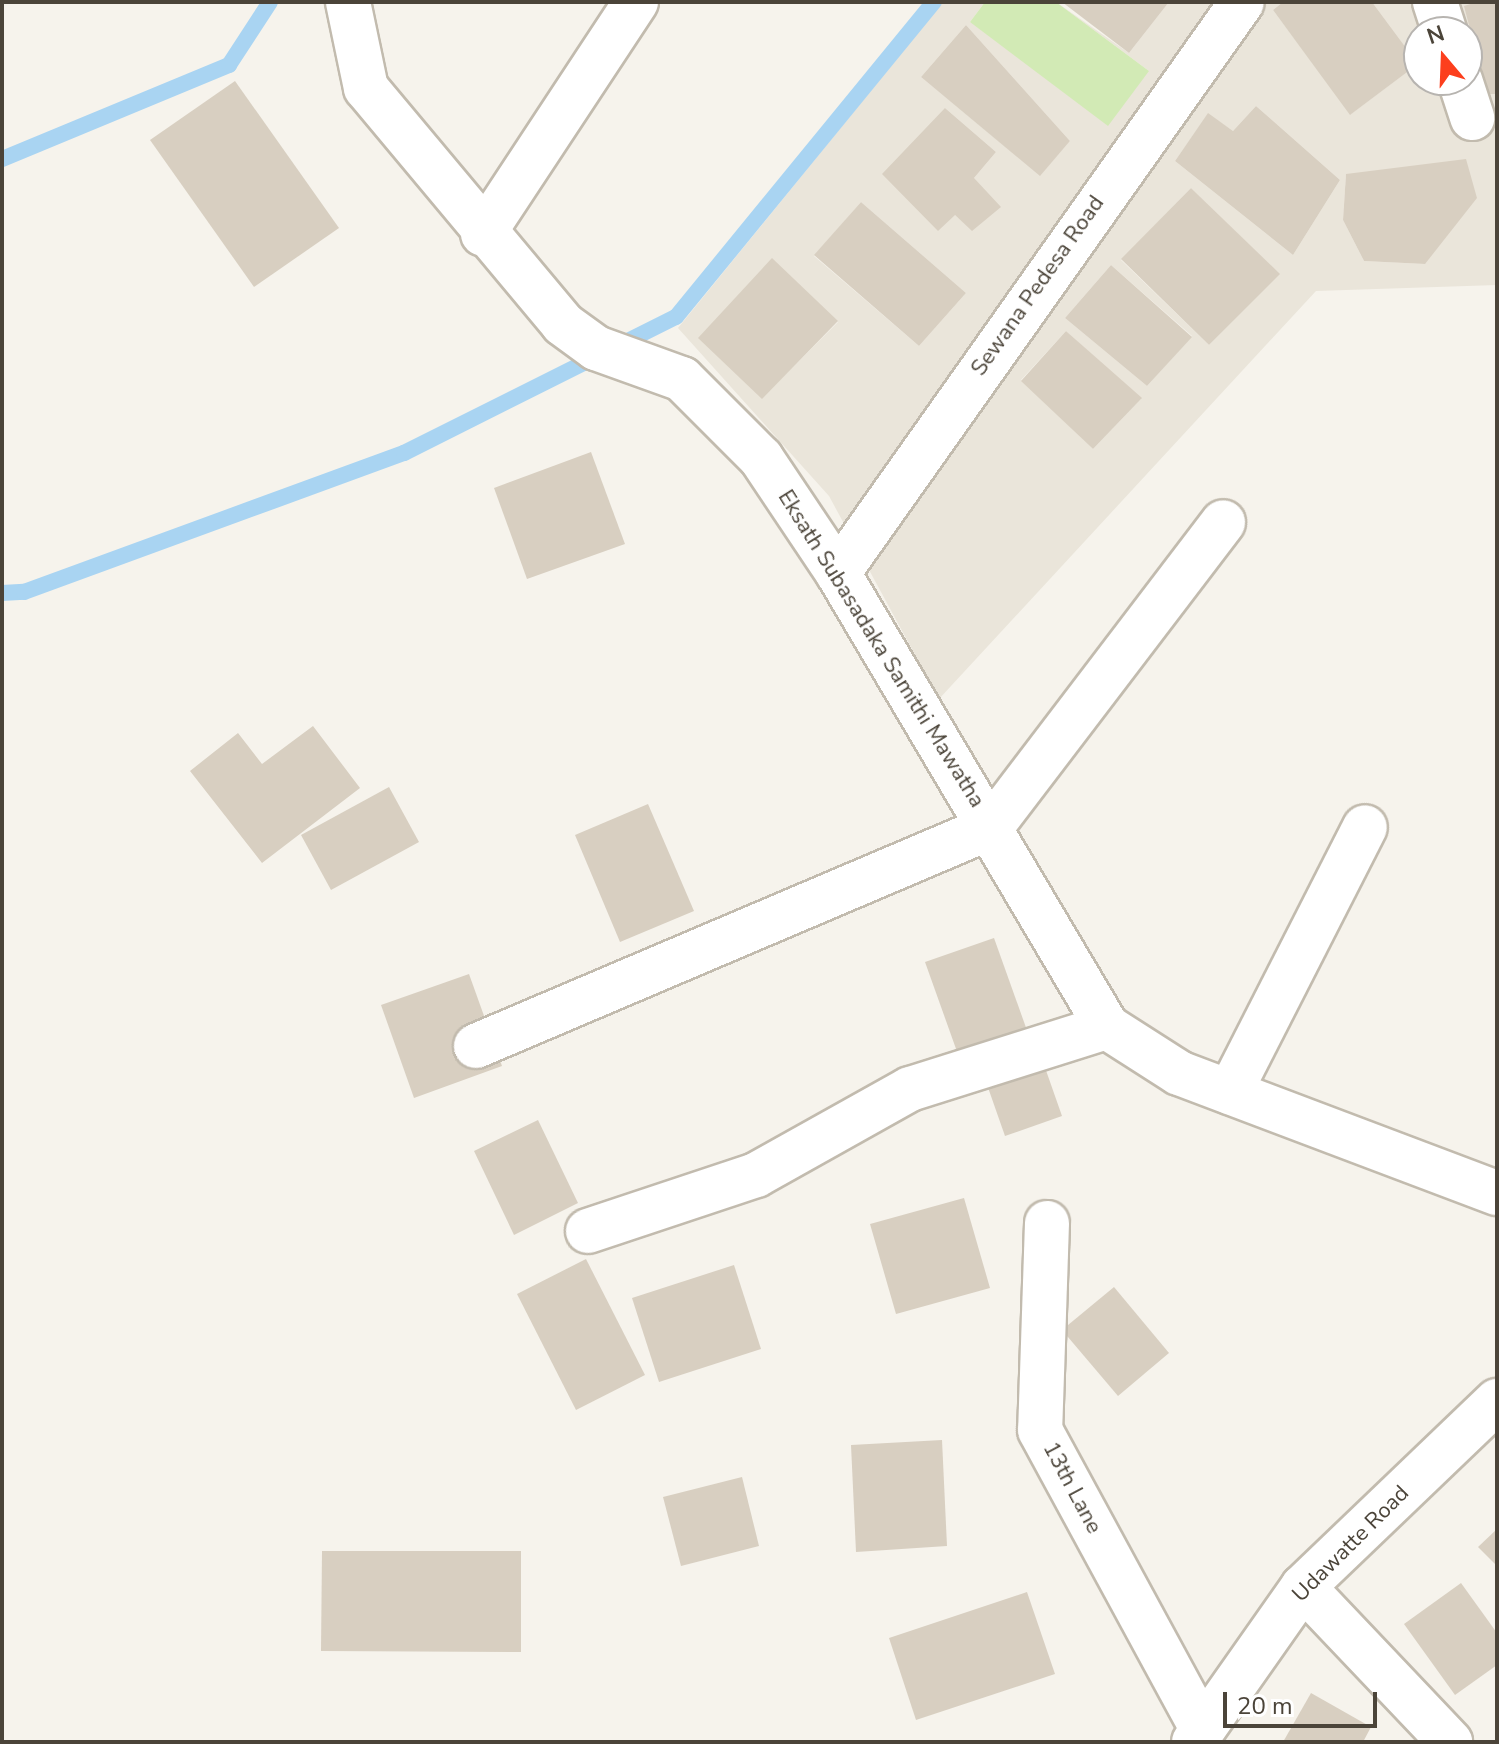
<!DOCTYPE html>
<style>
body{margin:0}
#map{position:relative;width:1499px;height:1744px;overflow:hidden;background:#f6f3ec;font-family:"Nunito Sans",sans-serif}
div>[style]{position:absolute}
.residential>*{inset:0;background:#eae5da}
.green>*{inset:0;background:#d2eab5}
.stream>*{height:16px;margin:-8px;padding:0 8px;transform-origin:8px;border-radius:8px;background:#a9d4f2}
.building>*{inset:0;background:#d8cfc1}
.roads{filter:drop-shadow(2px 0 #c2bbae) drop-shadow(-2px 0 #c2bbae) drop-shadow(0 2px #c2bbae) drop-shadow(0 -2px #c2bbae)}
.minor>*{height:44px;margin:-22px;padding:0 22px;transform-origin:22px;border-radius:22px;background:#fff}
span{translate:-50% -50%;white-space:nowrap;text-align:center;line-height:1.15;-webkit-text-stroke:7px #fff;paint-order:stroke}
.street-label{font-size:22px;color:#4b4439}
.frame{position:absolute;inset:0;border:4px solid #4b4439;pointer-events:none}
.north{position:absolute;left:1403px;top:16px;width:80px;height:80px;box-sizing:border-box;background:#fff;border:2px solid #b7b4b0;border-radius:50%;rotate:341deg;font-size:22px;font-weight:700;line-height:32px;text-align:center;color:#4b4439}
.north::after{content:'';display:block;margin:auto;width:28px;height:36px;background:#fc3f1d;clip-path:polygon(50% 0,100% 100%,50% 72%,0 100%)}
.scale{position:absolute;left:1223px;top:1692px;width:154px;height:36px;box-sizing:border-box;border:4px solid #4b4439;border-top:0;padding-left:10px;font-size:24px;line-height:28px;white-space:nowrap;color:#4b4439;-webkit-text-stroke:6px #fff;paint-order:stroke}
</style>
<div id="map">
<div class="residential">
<div style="clip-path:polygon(evenodd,943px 2px,985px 2px,970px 22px,1149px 71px,1056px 2px,1129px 53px,1169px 2px,1283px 2px,1273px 10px,1351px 114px,1418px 64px,1372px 2px,1477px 2px,1487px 93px,1497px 94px,1497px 285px,1316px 291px,939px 699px,829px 496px,678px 328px,943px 2px,966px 25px,1070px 141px,1040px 175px,921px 77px,966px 25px,943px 2px,1419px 32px,1467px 32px,1467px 80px,1419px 80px,1419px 32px,943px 2px,1256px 106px,1340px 180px,1293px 255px,1175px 161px,1208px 114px,1233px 131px,1256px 106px,943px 2px,945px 108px,996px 152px,974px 178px,972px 230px,955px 215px,945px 108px,943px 2px,1346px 174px,1425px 264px,1364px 261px,1343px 220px,1346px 174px,943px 2px,1191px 188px,1279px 274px,1209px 345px,1121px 260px,1191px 188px,943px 2px,861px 202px,966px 293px,919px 346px,814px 256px,861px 202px,943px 2px,772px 259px,838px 322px,762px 398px,772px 259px,943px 2px,1111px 265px,1192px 336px,1147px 386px,1065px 318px,1111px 265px,943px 2px,1066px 331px,1141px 399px,1093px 449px,1021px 380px,1066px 331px)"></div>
</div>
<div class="green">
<div style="clip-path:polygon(985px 2px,1056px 2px,1149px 71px,1108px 126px,970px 22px)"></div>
</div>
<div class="stream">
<div style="left:2px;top:159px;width:246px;rotate:-22.5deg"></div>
<div style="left:229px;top:65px;width:75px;rotate:-56.9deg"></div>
<div style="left:2px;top:593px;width:22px;rotate:-3deg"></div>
<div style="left:24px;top:592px;width:405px;rotate:-20.1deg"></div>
<div style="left:404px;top:453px;width:304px;rotate:-26.6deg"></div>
<div style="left:676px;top:317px;width:407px;rotate:-50.7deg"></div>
</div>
<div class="building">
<div style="clip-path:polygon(1062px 2px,1169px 2px,1129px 53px)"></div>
<div style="clip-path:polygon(1283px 2px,1372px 2px,1418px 64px,1350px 115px,1273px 10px)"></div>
<div style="clip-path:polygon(1477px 2px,1497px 2px,1497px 94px,1487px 94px,1464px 6px)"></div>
<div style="clip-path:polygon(966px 25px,1070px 141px,1040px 176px,921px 77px)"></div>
<div style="clip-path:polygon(235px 81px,339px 228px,254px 287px,150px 140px)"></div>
<div style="clip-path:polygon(1256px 106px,1340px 180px,1293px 255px,1175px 161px,1208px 113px,1233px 131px)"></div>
<div style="clip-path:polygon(945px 108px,996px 152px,974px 178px,1001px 207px,972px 231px,955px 215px,938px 231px,882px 174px)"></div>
<div style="clip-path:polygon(1466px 159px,1477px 198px,1425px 264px,1364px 261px,1343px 220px,1346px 174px)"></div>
<div style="clip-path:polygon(1191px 188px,1280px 274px,1209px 345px,1121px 259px)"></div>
<div style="clip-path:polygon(861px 202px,966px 293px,919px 346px,814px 255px)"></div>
<div style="clip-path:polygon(772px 258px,838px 321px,762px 399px,698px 338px)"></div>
<div style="clip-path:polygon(1111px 265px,1192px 337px,1147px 386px,1065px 318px)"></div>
<div style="clip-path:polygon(1066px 331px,1142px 398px,1093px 449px,1021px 381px)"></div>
<div style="clip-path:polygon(591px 452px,625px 544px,527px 579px,494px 488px)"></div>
<div style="clip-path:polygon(313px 726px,360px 788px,262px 863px,190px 771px,238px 733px,262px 764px)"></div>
<div style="clip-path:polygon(389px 787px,419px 842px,331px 890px,301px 835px)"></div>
<div style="clip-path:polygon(648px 804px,694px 911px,620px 942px,575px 835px)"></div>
<div style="clip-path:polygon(994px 938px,1029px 1036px,960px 1060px,925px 962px)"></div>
<div style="clip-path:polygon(469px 974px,502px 1066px,414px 1098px,381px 1005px)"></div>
<div style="clip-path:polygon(1042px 1059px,1062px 1116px,1005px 1136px,985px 1079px)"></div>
<div style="clip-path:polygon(538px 1120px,578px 1203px,514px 1235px,474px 1151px)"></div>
<div style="clip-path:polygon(964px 1198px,990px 1288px,896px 1314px,870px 1224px)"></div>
<div style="clip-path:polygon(586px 1259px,645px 1375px,576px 1410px,517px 1294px)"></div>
<div style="clip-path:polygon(734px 1265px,761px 1349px,659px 1382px,632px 1298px)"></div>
<div style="clip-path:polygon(1114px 1287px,1169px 1353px,1118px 1396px,1062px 1330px)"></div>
<div style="clip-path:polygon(942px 1440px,947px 1546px,856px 1552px,851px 1445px)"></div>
<div style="clip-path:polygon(742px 1477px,759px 1546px,681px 1566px,663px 1497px)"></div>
<div style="clip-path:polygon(1497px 1529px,1497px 1566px,1478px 1547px)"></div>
<div style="clip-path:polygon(322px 1551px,521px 1551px,521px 1652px,321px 1651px)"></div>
<div style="clip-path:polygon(1461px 1583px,1497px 1633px,1497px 1665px,1455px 1695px,1404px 1624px)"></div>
<div style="clip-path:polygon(1027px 1592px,1055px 1674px,916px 1720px,889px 1638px)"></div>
<div style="clip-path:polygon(1311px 1693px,1371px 1727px,1363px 1742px,1283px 1742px)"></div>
</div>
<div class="roads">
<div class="minor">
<div style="left:348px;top:2px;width:88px;rotate:78.2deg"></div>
<div style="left:366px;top:88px;width:307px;rotate:50.1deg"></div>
<div style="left:563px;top:324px;width:41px;rotate:36deg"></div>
<div style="left:596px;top:348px;width:91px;rotate:19.8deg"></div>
<div style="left:682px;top:379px;width:112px;rotate:45deg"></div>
<div style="left:761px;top:458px;width:138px;rotate:56.2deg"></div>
<div style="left:838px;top:573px;width:528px;rotate:59.35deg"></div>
<div style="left:1107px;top:1027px;width:85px;rotate:32.6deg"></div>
<div style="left:1179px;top:1073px;width:340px;rotate:20.7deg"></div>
<div style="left:1435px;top:2px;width:32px;rotate:72deg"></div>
<div style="left:1460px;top:80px;width:40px;rotate:72deg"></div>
<div style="left:483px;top:234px;width:278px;rotate:-56.6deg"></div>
<div style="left:838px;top:573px;width:699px;rotate:-54.72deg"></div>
<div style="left:476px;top:1046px;width:560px;rotate:-23.04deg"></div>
<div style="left:991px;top:827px;width:383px;rotate:-52.7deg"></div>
<div style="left:1230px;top:1092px;width:297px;rotate:-63deg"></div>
<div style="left:1047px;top:1223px;width:207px;rotate:91.9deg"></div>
<div style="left:1040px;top:1430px;width:339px;rotate:61.5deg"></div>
<div style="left:588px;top:1231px;width:177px;rotate:-18.4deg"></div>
<div style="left:756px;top:1175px;width:176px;rotate:-29.2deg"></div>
<div style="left:910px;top:1089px;width:207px;rotate:-17.5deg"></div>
<div style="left:1303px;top:1587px;width:214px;rotate:46.5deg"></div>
<div style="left:1194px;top:1742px;width:189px;rotate:-54.9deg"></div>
<div style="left:1303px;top:1587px;width:269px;rotate:-43.8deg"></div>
</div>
</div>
<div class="street-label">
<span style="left:1038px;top:286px;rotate:-55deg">Sewana Pedesa Road</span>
<span style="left:881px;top:649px;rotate:58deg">Eksath Subasadaka Samithi Mawatha</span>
<span style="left:1072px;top:1488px;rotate:62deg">13th Lane</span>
<span style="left:1351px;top:1544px;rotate:-45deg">Udawatte Road</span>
</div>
<div class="frame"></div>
<div class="north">N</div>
<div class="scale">20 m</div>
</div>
